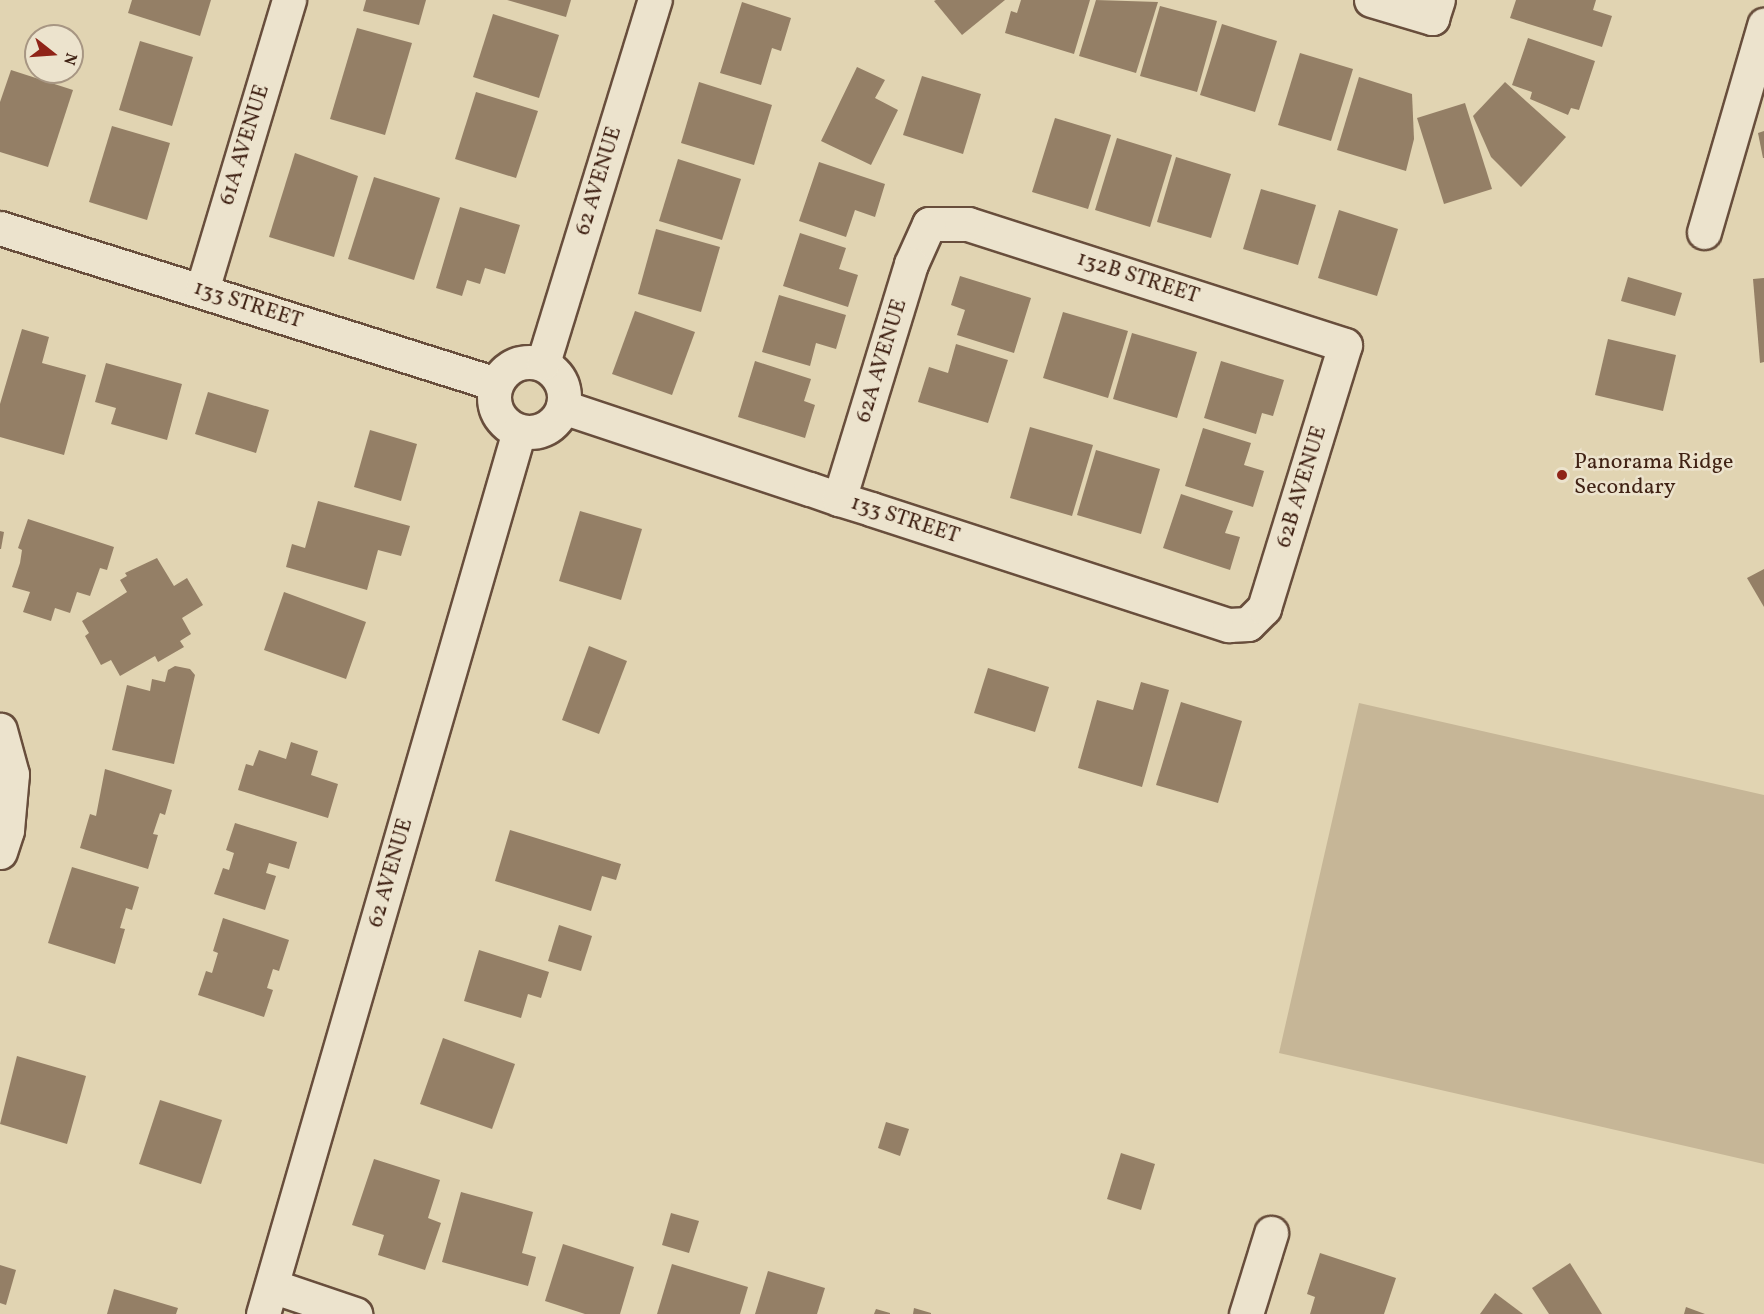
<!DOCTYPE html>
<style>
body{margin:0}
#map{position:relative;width:1764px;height:1314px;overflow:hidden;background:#e1d4b2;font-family:Vollkorn,serif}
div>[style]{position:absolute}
.green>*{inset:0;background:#c6b697}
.building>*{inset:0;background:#947f66}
.roads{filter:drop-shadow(2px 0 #684e3c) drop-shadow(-2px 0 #684e3c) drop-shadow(0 2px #684e3c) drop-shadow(0 -2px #684e3c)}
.minor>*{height:33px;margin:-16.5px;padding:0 16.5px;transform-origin:16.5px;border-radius:16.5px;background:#ece3cd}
.minor>.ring{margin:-16.5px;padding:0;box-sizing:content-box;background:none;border:33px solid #ece3cd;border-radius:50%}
.dots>*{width:16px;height:16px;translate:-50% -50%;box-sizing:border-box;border:3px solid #ece3cd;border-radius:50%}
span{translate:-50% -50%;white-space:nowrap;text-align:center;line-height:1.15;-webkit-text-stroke:5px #ece3cd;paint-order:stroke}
.street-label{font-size:22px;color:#402214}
.poi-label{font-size:22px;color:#402214}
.left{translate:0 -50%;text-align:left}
.north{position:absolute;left:24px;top:24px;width:60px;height:60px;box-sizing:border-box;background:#ece3cd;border:2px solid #a79683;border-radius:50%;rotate:107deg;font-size:16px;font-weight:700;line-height:24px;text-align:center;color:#402214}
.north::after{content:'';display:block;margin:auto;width:21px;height:27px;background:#8f2418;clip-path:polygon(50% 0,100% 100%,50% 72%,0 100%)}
</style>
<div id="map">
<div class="green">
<div style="clip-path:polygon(1359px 703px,1764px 795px,1764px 1164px,1279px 1053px)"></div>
</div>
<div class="building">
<div style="clip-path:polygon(132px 0,211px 0,200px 36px,128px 13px)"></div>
<div style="clip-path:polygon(366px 0,426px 0,419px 25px,363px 11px)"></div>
<div style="clip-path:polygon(507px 0,571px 0,566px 17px)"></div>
<div style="clip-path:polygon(1005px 0,962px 35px,934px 1px,936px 0)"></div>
<div style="clip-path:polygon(1021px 0,1090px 0,1074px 54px,1005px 33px,1011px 11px,1017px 13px)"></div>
<div style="clip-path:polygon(1096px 0,1158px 2px,1136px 73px,1079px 56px)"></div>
<div style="clip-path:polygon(1516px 0,1596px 0,1593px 10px,1612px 16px,1602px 47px,1510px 18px)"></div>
<div style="clip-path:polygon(742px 2px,791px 18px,781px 51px,772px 48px,761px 85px,720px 73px)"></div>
<div style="clip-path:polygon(1160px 6px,1217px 21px,1197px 92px,1140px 76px)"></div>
<div style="clip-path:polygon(493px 14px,559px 35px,539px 98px,473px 77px)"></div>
<div style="clip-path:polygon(1222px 24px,1277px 41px,1255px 112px,1200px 95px)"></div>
<div style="clip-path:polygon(357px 28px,412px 43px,385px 135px,330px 119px)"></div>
<div style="clip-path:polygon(1528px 38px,1595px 61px,1579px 110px,1571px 108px,1568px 115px,1530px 99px,1532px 92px,1512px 85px)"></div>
<div style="clip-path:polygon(140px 41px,193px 57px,172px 126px,119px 110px)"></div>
<div style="clip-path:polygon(1300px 53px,1353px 69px,1331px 141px,1278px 125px)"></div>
<div style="clip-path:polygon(857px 67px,885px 80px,875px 98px,898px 110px,871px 165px,821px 141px)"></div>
<div style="clip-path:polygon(11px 70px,73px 90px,48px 167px,0 152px,0 102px)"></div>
<div style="clip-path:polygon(922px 76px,981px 94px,963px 154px,903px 135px)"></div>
<div style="clip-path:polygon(1359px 77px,1412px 94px,1414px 139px,1406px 171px,1337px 150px)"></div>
<div style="clip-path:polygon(699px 82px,772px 105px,754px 165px,681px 143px)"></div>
<div style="clip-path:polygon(1505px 82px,1566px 137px,1521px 187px,1491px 157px,1473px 116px)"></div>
<div style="clip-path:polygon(476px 92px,538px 111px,516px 178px,455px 159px)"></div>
<div style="clip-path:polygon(1465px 103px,1492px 189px,1444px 204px,1417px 118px)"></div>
<div style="clip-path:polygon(1055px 118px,1111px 135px,1088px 209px,1032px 192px)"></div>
<div style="clip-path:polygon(112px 126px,170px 143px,147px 220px,89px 202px)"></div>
<div style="clip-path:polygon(1764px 131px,1764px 158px,1763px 158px,1758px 133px)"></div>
<div style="clip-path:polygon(1117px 138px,1172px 155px,1150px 227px,1095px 210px)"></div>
<div style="clip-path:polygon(295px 153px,358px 176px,334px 257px,269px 237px)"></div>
<div style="clip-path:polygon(1176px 157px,1231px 174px,1211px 238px,1157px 222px)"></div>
<div style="clip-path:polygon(678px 159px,741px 179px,722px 240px,659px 221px)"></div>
<div style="clip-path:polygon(819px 162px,885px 184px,875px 217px,855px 210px,846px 237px,799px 221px)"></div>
<div style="clip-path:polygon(374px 177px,440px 198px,414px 280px,348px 259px)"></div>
<div style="clip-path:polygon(1261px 189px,1316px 205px,1298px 265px,1243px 249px)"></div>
<div style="clip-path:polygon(460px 207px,520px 225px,505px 274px,485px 268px,480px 284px,467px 280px,462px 296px,436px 288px)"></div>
<div style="clip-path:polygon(1339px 210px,1398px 229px,1377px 296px,1318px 278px)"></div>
<div style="clip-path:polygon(656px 229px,720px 247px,701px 312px,638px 294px)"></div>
<div style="clip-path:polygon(800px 233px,846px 248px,839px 269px,858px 275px,848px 307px,783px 286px)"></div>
<div style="clip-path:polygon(960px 276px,1031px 298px,1014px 353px,957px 335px,965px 310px,951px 305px)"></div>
<div style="clip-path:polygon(1628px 277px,1682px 293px,1675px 316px,1621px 301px)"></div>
<div style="clip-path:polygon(1764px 278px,1764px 362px,1760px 363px,1753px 279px)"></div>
<div style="clip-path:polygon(779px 295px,846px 315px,836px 349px,816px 343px,810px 366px,762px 352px)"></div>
<div style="clip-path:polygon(635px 311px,695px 332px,672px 395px,612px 374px)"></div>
<div style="clip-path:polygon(1063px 312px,1128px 331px,1108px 398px,1043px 378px)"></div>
<div style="clip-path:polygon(22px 329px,49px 337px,42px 363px,86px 375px,64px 455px,0 437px,0 404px)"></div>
<div style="clip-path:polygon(1132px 333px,1197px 352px,1177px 418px,1113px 399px)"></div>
<div style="clip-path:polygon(1608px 339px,1676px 355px,1663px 411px,1595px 395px)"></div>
<div style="clip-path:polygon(956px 344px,1008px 360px,988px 423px,918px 402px,929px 367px,948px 373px)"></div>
<div style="clip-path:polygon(755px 361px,811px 379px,804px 401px,815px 405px,805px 438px,738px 417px)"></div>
<div style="clip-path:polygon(1221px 361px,1284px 380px,1273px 416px,1262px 413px,1256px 434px,1204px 418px)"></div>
<div style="clip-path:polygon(106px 363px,182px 384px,167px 440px,111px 424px,116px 408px,95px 402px)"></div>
<div style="clip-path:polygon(208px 392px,269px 410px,256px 453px,195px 434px)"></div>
<div style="clip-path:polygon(1030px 427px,1093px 445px,1072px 516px,1010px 498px)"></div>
<div style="clip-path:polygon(1203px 428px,1251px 443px,1244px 465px,1264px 471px,1253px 507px,1185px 486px)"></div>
<div style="clip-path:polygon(370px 430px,417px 444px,401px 501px,354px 487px)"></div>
<div style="clip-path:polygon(1096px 450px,1160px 469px,1141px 534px,1077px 515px)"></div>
<div style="clip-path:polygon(1181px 494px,1233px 511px,1225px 533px,1240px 537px,1230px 570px,1163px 548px)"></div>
<div style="clip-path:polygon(318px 501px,410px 526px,401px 556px,378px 550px,367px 590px,286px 567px,292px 544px,305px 548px)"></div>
<div style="clip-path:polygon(580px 511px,642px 529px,621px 600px,559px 581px)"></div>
<div style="clip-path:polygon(28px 519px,114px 547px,107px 570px,100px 568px,90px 596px,77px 592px,70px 613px,55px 608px,51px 621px,23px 612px,30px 592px,12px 587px,20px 563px,22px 550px,18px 548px)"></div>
<div style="clip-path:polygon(0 531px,4px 532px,1px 549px,0 549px)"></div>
<div style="clip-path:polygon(157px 558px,174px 586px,187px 578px,203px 605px,182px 618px,191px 634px,180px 641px,184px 647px,158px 662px,155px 656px,120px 676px,111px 660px,101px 665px,85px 636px,89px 633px,82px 621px,127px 592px,120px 580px,127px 576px,125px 573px)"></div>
<div style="clip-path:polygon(1764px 569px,1764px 607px,1747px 578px)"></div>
<div style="clip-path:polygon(284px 592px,366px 622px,346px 679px,264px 650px)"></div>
<div style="clip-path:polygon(589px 646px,627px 661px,599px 734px,562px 720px)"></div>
<div style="clip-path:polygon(175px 666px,190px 669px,195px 675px,174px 764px,112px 750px,127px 685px,150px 691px,152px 679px,165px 682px,168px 670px)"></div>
<div style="clip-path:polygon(988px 668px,1049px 687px,1035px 732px,974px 713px)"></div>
<div style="clip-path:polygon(1141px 682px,1169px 690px,1142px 787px,1078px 768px,1097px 700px,1133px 710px)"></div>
<div style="clip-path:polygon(1181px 702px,1242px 721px,1218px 803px,1156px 785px)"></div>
<div style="clip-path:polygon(291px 742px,318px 751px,311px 775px,338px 784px,328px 818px,238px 790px,246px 764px,253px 766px,259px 750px,286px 759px)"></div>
<div style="clip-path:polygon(105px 769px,172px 790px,165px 815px,160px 813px,153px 834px,158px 835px,148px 869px,80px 848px,90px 814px,96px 816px)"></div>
<div style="clip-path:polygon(235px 823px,297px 842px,289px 869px,269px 863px,266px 873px,276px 876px,265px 910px,214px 894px,223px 868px,229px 870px,234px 853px,226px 850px)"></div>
<div style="clip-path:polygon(510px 830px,621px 864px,616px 880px,602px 876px,591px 911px,495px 881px)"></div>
<div style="clip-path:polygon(72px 867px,139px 887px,132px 910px,126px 908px,120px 928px,125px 929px,115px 964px,48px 943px)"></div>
<div style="clip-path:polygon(223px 918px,289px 940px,279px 971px,273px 969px,267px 988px,273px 990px,264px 1017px,198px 995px,206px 971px,212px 973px,218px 953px,213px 951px)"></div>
<div style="clip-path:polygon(559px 925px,592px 936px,581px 971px,548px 961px)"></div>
<div style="clip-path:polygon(479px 950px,549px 972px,541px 998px,528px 994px,521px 1018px,464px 1001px)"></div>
<div style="clip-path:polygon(443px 1038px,515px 1064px,492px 1129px,420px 1104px)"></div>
<div style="clip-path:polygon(17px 1056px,86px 1076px,67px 1144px,0 1124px)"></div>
<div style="clip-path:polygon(160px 1100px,222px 1120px,201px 1184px,139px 1164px)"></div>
<div style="clip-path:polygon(886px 1122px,909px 1129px,900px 1156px,878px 1148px)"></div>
<div style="clip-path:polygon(1121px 1153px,1155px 1164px,1141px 1210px,1107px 1199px)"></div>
<div style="clip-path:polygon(374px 1159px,440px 1180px,428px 1218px,441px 1223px,425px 1270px,378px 1255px,384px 1235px,352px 1225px)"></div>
<div style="clip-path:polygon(461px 1192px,533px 1212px,522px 1253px,536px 1257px,528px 1286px,442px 1262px)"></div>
<div style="clip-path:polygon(671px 1213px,699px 1221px,689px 1253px,662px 1245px)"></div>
<div style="clip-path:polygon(563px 1244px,634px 1267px,620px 1314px,585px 1314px,545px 1301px)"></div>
<div style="clip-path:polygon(1320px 1253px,1396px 1278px,1384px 1314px,1310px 1314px,1315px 1297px,1307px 1294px)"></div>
<div style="clip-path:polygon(1570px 1263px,1602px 1314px,1549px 1314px,1532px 1288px)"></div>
<div style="clip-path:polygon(672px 1264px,748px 1287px,740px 1314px,657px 1314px)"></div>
<div style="clip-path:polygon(0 1265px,16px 1270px,6px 1305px,0 1303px)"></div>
<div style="clip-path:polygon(768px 1271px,825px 1288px,817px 1314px,755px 1314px)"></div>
<div style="clip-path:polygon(114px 1289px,178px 1308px,176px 1314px,107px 1314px)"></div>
<div style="clip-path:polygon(1495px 1293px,1523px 1314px,1480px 1314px)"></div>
<div style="clip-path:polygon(1686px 1307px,1705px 1314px,1684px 1314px)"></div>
<div style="clip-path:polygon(914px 1308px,931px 1313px,931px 1314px,913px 1314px)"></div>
<div style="clip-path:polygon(876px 1309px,890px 1313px,890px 1314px,874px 1314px)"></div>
</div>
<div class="roads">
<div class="minor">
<div style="left:1371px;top:0;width:64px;rotate:16.4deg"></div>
<div style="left:1432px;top:18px;width:19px;rotate:-72deg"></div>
<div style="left:0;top:228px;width:520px;rotate:17.46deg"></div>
<div style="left:1704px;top:232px;width:216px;rotate:-73.8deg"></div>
<div style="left:202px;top:290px;width:303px;rotate:-73.3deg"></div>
<div class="ring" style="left:494px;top:362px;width:37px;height:37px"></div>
<div style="left:543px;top:363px;width:380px;rotate:-72.9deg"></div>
<div style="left:563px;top:407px;width:260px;rotate:18.4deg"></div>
<div style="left:810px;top:489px;width:31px;rotate:19deg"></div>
<div style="left:839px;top:499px;width:34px;rotate:17deg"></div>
<div style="left:871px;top:509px;width:376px;rotate:18deg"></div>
<div style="left:1229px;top:625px;width:19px;rotate:-3deg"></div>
<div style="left:1248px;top:624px;width:23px;rotate:-45deg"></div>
<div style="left:1264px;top:608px;width:275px;rotate:-72.9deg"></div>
<div style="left:1345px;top:345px;width:396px;rotate:-162.2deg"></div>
<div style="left:968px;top:224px;width:39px;rotate:180deg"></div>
<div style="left:929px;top:224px;width:44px;rotate:114.2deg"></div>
<div style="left:911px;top:264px;width:246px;rotate:107deg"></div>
<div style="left:0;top:852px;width:23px;rotate:-72deg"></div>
<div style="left:7px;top:830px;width:56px;rotate:-84.9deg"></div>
<div style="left:12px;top:774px;width:46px;rotate:-105.3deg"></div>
<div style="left:272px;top:1286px;width:88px;rotate:18.6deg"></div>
<div style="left:263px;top:1314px;width:919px;rotate:-73.83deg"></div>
<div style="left:1246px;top:1314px;width:85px;rotate:-72.8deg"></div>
</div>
</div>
<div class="dots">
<div style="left:1562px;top:475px;background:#8f2418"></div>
</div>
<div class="street-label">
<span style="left:245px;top:145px;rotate:-73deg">61A AVENUE</span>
<span style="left:599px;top:181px;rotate:-73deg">62 AVENUE</span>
<span style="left:1138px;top:278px;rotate:18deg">132B STREET</span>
<span style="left:248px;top:305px;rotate:18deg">133 STREET</span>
<span style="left:882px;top:361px;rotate:-73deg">62A AVENUE</span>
<span style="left:1302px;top:487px;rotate:-73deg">62B AVENUE</span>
<span style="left:905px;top:520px;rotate:18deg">133 STREET</span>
<span style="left:391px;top:873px;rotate:-74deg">62 AVENUE</span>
</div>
<div class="poi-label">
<span class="left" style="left:1574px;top:475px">Panorama Ridge<br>Secondary</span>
</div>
<div class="north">N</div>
</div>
